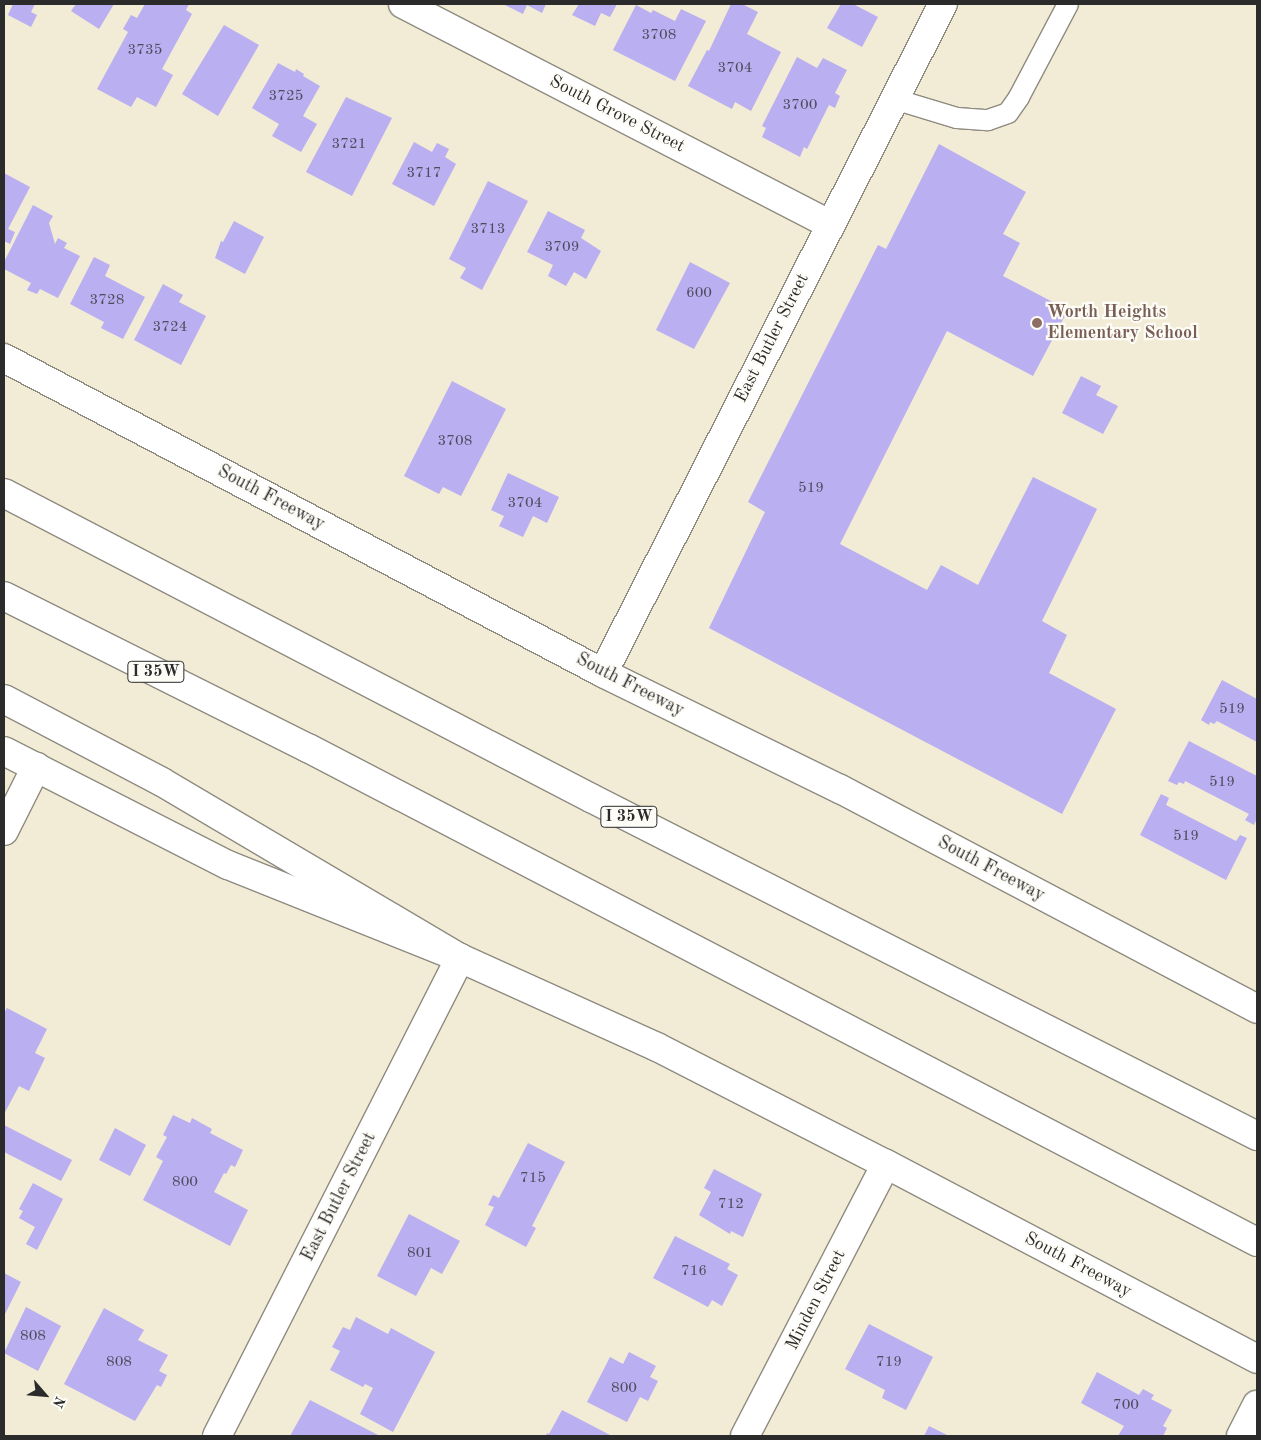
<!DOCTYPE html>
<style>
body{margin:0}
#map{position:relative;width:1261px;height:1440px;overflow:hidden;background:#f2ebd5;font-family:"Old Standard TT",serif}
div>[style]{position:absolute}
.building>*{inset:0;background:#b9aff1}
.roads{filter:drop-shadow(1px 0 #8e8b80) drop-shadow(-1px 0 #8e8b80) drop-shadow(0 1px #8e8b80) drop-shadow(0 -1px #8e8b80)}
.service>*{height:20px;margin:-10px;padding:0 10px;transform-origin:10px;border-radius:10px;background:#fff}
.minor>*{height:28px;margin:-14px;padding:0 14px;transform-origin:14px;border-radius:14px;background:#fff}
.secondary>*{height:28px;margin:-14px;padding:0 14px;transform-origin:14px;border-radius:14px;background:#fff}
.motorway>*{height:28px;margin:-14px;padding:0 14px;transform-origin:14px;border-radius:14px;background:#fff}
.dots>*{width:14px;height:14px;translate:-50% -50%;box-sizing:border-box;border:2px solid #fdfcf7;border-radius:50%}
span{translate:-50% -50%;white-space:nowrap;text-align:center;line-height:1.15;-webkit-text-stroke:4.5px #fdfcf7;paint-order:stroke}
.number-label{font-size:15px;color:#4e4c5c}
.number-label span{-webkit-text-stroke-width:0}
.shield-label span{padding:1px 4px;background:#fdfcf7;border:1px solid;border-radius:4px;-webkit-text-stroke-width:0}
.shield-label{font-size:16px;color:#2b2b2b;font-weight:700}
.street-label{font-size:18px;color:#2b2b2b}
.education-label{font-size:18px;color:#785e54;font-weight:700}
.left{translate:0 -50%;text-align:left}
.frame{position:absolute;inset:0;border:5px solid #2b2b2b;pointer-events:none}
.north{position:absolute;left:20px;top:1370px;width:50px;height:50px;-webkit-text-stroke:4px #fdfcf7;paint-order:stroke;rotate:117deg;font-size:14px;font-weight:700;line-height:20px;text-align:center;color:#2b2b2b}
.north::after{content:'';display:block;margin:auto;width:18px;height:22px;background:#2b2b2b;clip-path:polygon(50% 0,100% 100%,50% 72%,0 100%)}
</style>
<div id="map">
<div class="building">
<div style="clip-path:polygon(13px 4px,35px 4px,31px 12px,37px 15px,31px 27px,8px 15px)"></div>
<div style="clip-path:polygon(76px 4px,114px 4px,99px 29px,71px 11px)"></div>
<div style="clip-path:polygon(145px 4px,189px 4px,186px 10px,192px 14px,162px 69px,173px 75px,156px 107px,137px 97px,131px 107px,97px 89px,128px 32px,123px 29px,131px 15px,137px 18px)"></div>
<div style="clip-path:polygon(503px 4px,546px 4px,542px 13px,527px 5px,523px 14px)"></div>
<div style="clip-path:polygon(579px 4px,617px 4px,610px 17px,601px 13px,595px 26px,572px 15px)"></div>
<div style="clip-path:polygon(731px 4px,742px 4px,758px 12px,747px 34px,781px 52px,751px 111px,735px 102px,732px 109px,688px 86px,707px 50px,709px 51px)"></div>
<div style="clip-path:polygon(841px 4px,853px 4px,878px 17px,862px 47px,827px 28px)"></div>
<div style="clip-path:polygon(636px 5px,651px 13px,653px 10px,675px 21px,681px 9px,706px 21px,675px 81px,613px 50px)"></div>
<div style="clip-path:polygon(224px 25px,259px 45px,218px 116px,182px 94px)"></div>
<div style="clip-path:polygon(797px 57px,817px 68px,823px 58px,847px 70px,835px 93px,840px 96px,835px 108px,829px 105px,807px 149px,804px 147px,800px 157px,762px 137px,766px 128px,762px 126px)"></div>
<div style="clip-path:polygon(278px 63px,295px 72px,296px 69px,304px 74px,303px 76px,320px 86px,303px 116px,317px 124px,301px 152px,272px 136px,279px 124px,252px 108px)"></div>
<div style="clip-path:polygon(346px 97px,392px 118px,352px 196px,306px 172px)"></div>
<div style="clip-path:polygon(414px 142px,432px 152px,437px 143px,449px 149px,445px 157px,456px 164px,434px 206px,392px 184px)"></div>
<div style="clip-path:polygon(939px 144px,1026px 192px,1003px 234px,1020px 243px,1003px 276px,1068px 310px,1033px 376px,947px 331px,840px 544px,927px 590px,941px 565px,978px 585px,1033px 477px,1097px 509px,1042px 621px,1067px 635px,1049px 673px,1116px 709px,1062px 814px,709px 628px,765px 512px,748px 502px,878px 245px,886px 249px)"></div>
<div style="clip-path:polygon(4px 173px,30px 187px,8px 229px,15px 232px,10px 244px,4px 241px)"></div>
<div style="clip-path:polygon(488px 181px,528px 201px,482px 290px,460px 278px,466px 268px,449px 259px)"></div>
<div style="clip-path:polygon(33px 205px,53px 216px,49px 223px,55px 244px,58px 238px,67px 243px,64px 248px,80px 256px,58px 298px,40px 289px,37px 294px,27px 290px,31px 283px,4px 269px,4px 262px)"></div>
<div style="clip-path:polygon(548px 211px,585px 230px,581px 238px,601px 251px,586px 279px,574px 272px,566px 286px,548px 276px,553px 265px,527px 252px)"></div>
<div style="clip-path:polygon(234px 221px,264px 237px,245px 274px,215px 258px,221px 241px,223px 242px)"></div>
<div style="clip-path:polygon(94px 257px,110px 265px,105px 276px,145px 297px,123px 339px,101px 328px,104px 322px,70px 304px)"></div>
<div style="clip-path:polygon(690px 262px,730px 283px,694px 349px,656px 330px)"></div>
<div style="clip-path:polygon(163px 284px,183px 295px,179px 302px,206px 316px,181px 365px,134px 340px)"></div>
<div style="clip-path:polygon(1081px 376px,1101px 386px,1096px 395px,1118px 406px,1103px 434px,1062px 413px)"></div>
<div style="clip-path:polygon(452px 381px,506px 409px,461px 496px,443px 487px,439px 494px,404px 476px)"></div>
<div style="clip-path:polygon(508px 473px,559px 497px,547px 523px,533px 516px,523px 537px,499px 526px,504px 516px,491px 510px)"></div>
<div style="clip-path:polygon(1222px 680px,1257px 699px,1257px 742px,1217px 721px,1214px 724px,1210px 722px,1209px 725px,1201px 720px)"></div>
<div style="clip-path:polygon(1189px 741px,1257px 776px,1257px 818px,1254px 825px,1245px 820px,1249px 814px,1185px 781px,1184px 784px,1179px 782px,1177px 785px,1168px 781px)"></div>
<div style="clip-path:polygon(1161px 794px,1169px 798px,1166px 805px,1236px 841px,1240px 835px,1247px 838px,1226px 880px,1140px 835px)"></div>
<div style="clip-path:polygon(7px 1008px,47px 1029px,35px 1053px,45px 1058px,29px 1091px,19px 1086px,4px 1114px,4px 1013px)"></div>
<div style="clip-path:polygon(173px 1115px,190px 1123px,192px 1118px,212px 1129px,210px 1133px,243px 1150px,235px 1167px,231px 1165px,226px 1174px,224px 1173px,214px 1192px,248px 1210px,230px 1246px,143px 1200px,163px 1161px,156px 1157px,167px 1137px,163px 1135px)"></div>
<div style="clip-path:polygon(4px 1125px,72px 1160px,61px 1181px,4px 1152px)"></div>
<div style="clip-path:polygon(115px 1128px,146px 1145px,130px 1176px,99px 1160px)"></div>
<div style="clip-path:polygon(528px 1143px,565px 1162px,532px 1226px,536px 1228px,526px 1247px,485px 1225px,494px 1207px,488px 1205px,493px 1195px,499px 1198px)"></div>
<div style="clip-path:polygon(714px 1169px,762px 1194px,743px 1237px,731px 1231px,730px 1234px,699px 1215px,711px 1192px,704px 1188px)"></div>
<div style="clip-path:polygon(33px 1183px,63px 1199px,37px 1250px,26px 1244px,35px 1227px,19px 1218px,23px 1211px,19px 1209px)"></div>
<div style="clip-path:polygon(409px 1214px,460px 1241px,442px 1274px,431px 1268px,416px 1296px,377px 1276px)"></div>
<div style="clip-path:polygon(675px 1236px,730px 1264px,727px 1269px,738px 1275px,722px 1306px,712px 1300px,708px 1307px,653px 1278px)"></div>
<div style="clip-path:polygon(4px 1273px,21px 1282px,4px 1316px)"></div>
<div style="clip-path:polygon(26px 1307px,61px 1326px,38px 1371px,4px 1353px)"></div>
<div style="clip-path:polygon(104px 1308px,144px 1330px,138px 1340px,168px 1355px,159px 1371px,167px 1375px,161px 1387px,157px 1385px,135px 1421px,64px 1384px)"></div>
<div style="clip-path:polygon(356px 1317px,388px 1334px,391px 1328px,435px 1352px,393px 1432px,360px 1414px,373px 1388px,365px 1384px,363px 1387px,330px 1370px,340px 1351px,332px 1347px,343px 1327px,350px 1330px)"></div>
<div style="clip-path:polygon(869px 1324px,933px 1357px,906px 1410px,882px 1398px,885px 1390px,845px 1369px)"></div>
<div style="clip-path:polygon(629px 1352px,656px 1366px,650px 1377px,658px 1381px,648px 1401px,640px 1397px,627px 1422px,587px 1402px,610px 1357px,623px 1364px)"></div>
<div style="clip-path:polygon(1097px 1372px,1139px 1395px,1143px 1389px,1154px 1395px,1151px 1399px,1172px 1410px,1163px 1426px,1167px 1428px,1163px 1436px,1118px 1436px,1124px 1426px,1081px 1403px)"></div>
<div style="clip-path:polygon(310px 1400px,380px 1436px,290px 1436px)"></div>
<div style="clip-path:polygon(562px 1410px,612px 1436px,546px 1436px,547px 1433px,549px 1434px)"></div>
<div style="clip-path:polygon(929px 1426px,949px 1436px,924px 1436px)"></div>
</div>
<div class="roads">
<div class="service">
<div style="left:894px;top:99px;width:66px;rotate:16.8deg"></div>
<div style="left:957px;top:118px;width:31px;rotate:4deg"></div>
<div style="left:988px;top:120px;width:21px;rotate:-19deg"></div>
<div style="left:1008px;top:113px;width:19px;rotate:-55deg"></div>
<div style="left:1019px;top:97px;width:105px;rotate:-62.2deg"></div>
</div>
<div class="minor">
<div style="left:403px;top:4px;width:480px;rotate:27.3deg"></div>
<div style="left:603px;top:673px;width:750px;rotate:-63.06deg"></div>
<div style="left:4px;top:831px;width:72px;rotate:-63.4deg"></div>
<div style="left:217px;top:1436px;width:536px;rotate:-63.05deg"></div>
<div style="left:745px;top:1436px;width:306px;rotate:-62.6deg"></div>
<div style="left:1241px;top:1436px;width:35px;rotate:-63deg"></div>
</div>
<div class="secondary">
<div style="left:4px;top:358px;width:677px;rotate:27.74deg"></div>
<div style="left:603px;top:673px;width:264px;rotate:26.1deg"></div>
<div style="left:840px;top:789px;width:471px;rotate:27.8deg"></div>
<div style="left:4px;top:751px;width:251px;rotate:27deg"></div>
<div style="left:228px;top:865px;width:250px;rotate:21.8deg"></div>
<div style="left:460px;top:958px;width:216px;rotate:24.3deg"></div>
<div style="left:657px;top:1047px;width:257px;rotate:27.1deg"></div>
<div style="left:886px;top:1164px;width:419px;rotate:27.7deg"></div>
</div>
<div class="motorway">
<div style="left:4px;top:493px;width:662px;rotate:27.46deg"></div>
<div style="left:591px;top:798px;width:747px;rotate:26.91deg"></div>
<div style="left:4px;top:596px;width:340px;rotate:26.6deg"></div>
<div style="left:308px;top:748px;width:1070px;rotate:27.5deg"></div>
<div style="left:4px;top:699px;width:178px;rotate:27.7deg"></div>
<div style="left:162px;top:782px;width:346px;rotate:30.6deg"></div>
</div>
</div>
<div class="dots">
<div style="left:1037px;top:323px;background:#8d6e63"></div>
</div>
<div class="number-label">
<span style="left:659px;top:36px">3708</span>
<span style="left:145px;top:51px">3735</span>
<span style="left:735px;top:69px">3704</span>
<span style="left:286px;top:97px">3725</span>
<span style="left:800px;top:106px">3700</span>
<span style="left:349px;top:145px">3721</span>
<span style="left:424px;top:174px">3717</span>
<span style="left:488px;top:230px">3713</span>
<span style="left:562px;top:248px">3709</span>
<span style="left:699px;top:294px">600</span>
<span style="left:107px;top:301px">3728</span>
<span style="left:170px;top:328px">3724</span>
<span style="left:455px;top:442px">3708</span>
<span style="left:811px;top:489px">519</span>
<span style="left:525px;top:504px">3704</span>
<span style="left:1232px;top:710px">519</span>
<span style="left:1222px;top:783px">519</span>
<span style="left:1186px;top:837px">519</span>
<span style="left:533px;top:1179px">715</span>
<span style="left:185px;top:1183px">800</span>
<span style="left:731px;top:1205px">712</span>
<span style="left:420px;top:1254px">801</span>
<span style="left:694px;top:1272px">716</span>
<span style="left:33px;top:1337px">808</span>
<span style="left:119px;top:1363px">808</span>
<span style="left:889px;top:1363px">719</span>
<span style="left:624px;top:1389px">800</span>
<span style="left:1126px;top:1406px">700</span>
</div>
<div class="shield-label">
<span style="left:156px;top:672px">I 35W</span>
<span style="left:629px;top:817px">I 35W</span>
</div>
<div class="street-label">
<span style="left:617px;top:114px;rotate:27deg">South Grove Street</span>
<span style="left:772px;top:338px;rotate:-63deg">East Butler Street</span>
<span style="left:271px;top:498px;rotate:28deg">South Freeway</span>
<span style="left:630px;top:685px;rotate:27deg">South Freeway</span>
<span style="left:991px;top:869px;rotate:28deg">South Freeway</span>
<span style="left:339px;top:1197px;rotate:-63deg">East Butler Street</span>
<span style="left:1078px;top:1265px;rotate:28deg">South Freeway</span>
<span style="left:816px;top:1300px;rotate:-63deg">Minden Street</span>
</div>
<div class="education-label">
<span class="left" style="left:1047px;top:323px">Worth Heights<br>Elementary School</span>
</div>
<div class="frame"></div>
<div class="north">N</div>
</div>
